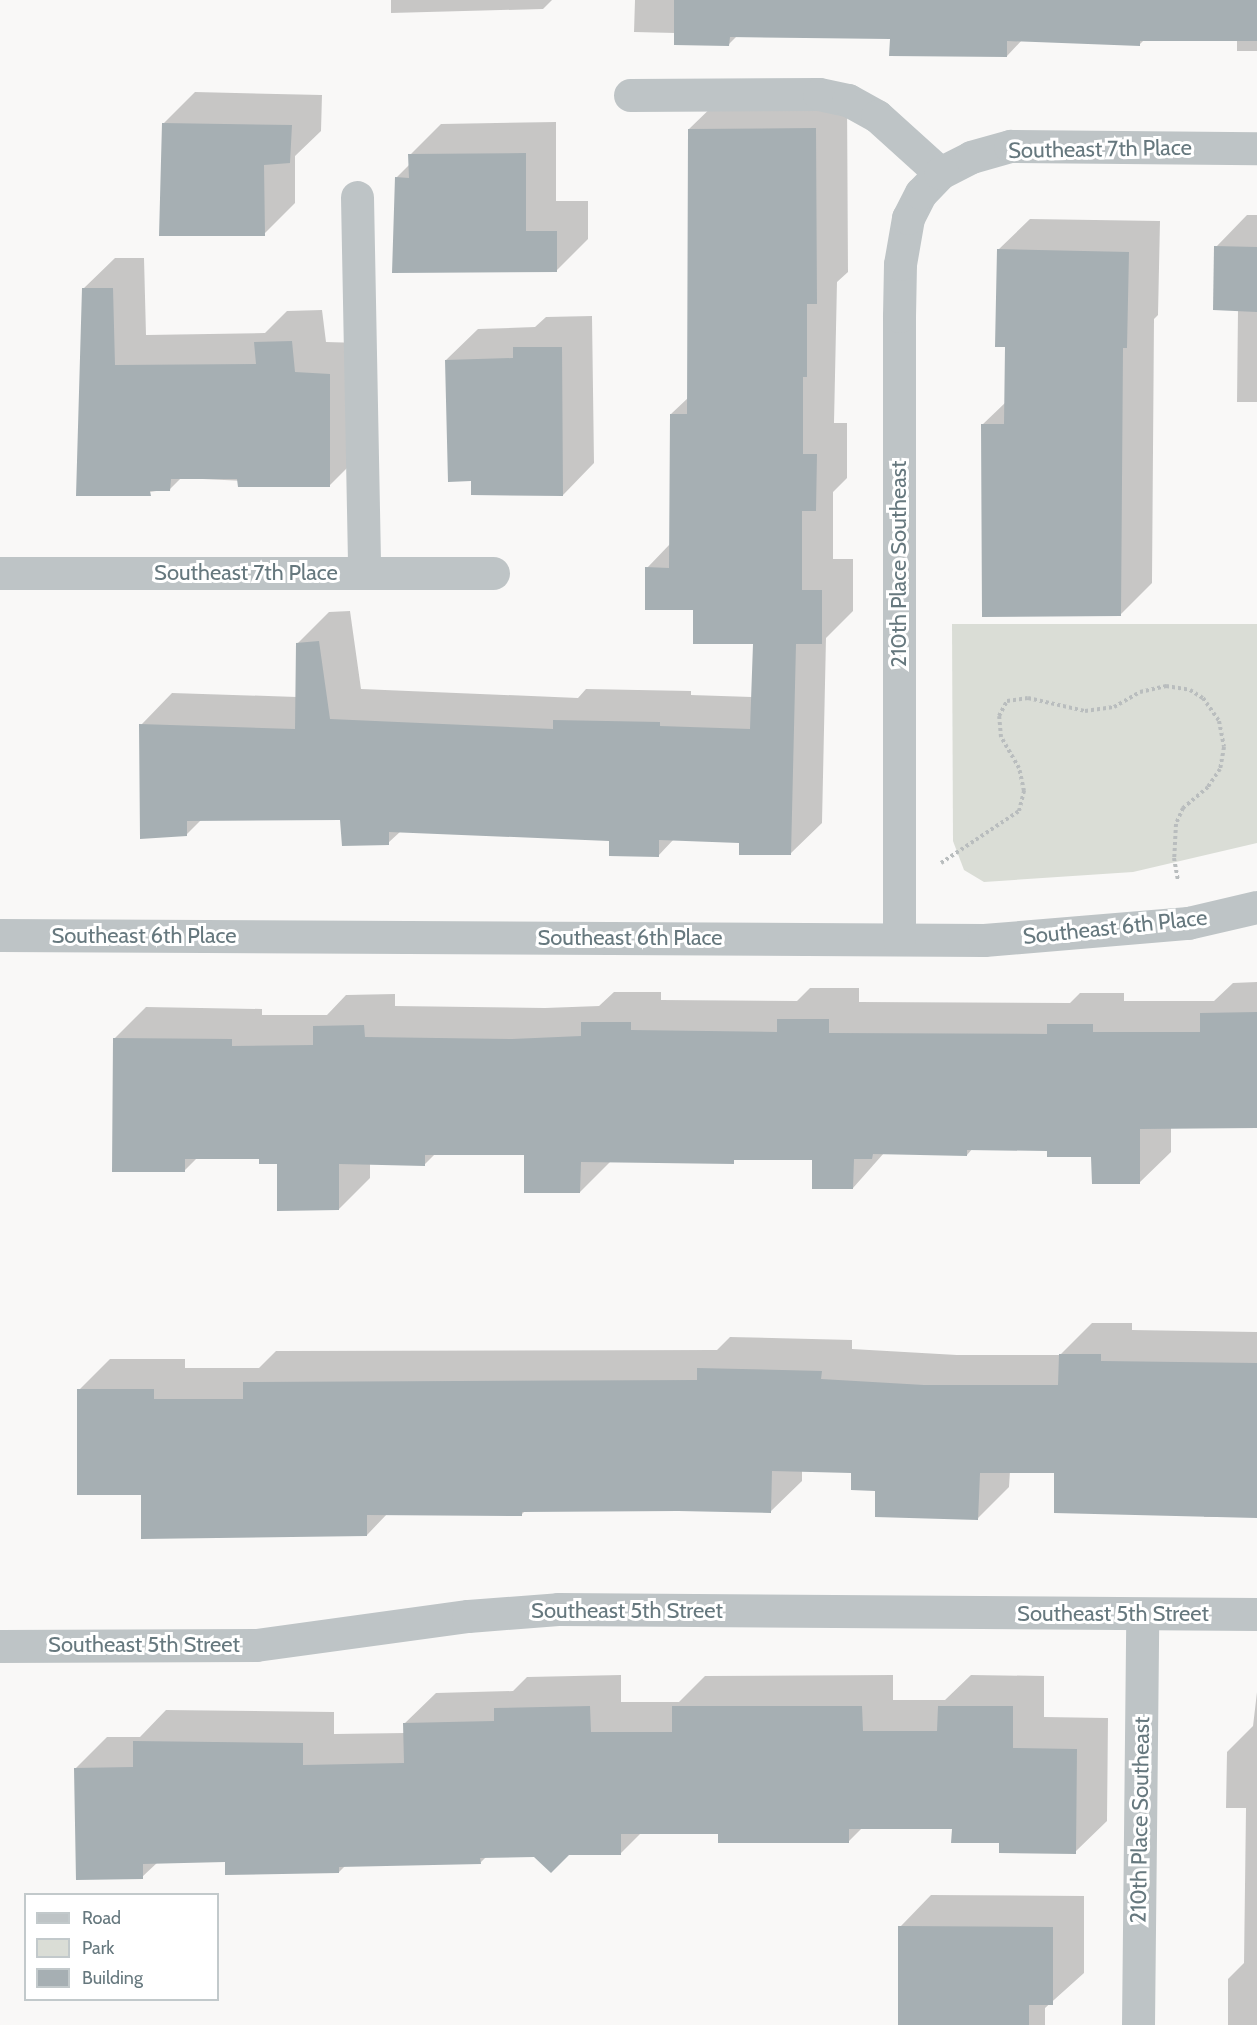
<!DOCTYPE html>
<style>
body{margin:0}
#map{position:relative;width:1257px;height:2025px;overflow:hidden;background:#f9f8f7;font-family:Cabin,sans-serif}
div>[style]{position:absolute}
.green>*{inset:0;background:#daddd6}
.shadow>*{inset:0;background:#0003}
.building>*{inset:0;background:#a6afb3}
.path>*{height:4px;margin-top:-2px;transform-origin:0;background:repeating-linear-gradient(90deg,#b9bdbe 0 3px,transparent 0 6px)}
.minor>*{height:33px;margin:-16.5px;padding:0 16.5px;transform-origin:16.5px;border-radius:16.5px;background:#bec4c6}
span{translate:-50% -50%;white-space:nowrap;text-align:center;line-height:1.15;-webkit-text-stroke:6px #fff;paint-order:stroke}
.street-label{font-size:22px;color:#66787e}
.legend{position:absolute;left:24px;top:1893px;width:195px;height:108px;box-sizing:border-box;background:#fff;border:2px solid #c2c9cb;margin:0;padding:8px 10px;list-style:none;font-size:18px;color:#66787e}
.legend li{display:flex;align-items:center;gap:12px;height:30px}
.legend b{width:30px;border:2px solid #c2c9cb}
</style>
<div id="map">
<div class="green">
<div style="clip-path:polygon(1257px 624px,1257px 843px,1133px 872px,984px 882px,964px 870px,953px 841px,952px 624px)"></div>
</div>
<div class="shadow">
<div style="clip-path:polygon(391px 0,552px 0,543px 9px,391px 13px)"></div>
<div style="clip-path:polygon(635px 0,1257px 0,1257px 51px,1237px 51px,1237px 40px,1144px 40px,1139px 45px,1022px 40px,1007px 56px,891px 37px,737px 36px,729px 44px,675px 33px,634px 32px)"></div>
<div style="clip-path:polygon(195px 92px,322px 95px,321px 131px,295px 156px,295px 203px,264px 234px,164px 123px)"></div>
<div style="clip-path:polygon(847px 97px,848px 272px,837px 282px,834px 423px,847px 423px,847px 478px,833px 492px,833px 559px,853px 559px,853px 611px,826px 638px,822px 823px,790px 854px,741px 842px,674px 839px,658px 856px,610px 839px,401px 831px,388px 843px,342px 818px,202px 819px,186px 835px,141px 725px,172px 693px,297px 697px,298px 643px,329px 612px,350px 611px,361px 689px,578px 698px,586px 689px,691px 691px,691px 695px,752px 697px,755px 642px,695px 608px,647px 568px,670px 544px,671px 414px,689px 397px,689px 129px,721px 98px)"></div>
<div style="clip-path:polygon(556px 122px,556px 201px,588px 201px,588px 239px,557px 270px,396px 178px,410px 164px,410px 155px,441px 124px)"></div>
<div style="clip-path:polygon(1247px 215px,1257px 215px,1257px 402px,1237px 402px,1238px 309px,1216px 247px)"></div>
<div style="clip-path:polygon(1030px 219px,1160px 221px,1158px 315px,1154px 319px,1152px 583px,1121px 614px,982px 425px,1006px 402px,1007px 345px,998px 250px)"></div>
<div style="clip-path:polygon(115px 258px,144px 258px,146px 335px,265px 333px,287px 311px,322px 310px,326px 342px,361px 343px,361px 454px,330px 485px,181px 478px,170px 489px,129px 495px,83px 289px)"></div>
<div style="clip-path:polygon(592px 316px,594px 463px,563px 495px,472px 480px,446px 360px,478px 329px,535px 327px,546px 317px)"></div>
<div style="clip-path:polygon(1257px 982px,1257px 1126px,1171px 1127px,1171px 1152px,1139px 1183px,1093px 1155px,1049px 1149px,973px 1148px,967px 1155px,884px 1153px,853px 1188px,814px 1159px,611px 1161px,580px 1192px,526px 1154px,435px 1154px,425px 1164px,370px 1163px,370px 1178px,339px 1209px,278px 1163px,261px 1158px,197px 1158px,184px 1171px,115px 1038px,146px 1007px,262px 1009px,262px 1015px,327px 1015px,346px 995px,395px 994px,395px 1006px,545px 1008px,599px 1006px,614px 992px,661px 992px,661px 1000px,797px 1001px,810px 988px,859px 988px,859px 1002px,1070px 1003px,1080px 993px,1124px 993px,1124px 1001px,1214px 1001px,1233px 983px)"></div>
<div style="clip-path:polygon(1092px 1323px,1132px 1323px,1132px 1330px,1257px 1332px,1257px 1517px,1204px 1517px,1204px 1513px,1056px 1471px,1010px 1471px,1009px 1487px,978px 1518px,877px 1489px,853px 1471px,802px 1470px,802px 1481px,770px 1512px,678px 1509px,526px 1510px,522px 1514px,388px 1513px,367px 1535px,142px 1493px,79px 1390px,110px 1359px,185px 1359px,185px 1368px,259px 1368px,276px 1351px,717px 1350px,730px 1337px,852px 1340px,852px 1349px,957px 1355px,1060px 1355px)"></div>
<div style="clip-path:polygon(621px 1675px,621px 1702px,679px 1702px,705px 1676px,893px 1675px,893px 1700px,945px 1700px,971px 1675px,1044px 1676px,1044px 1717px,1108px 1718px,1107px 1821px,1075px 1852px,1000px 1842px,953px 1827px,863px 1827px,849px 1841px,719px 1832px,642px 1832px,621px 1853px,486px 1857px,480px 1863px,345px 1866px,339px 1872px,227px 1861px,158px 1862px,142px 1877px,75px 1769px,107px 1737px,140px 1737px,166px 1710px,334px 1712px,334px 1734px,405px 1733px,404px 1724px,436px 1693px,513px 1691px,527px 1677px)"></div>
<div style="clip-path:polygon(1257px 1692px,1257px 2025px,1228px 2025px,1228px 1979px,1244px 1963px,1246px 1808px,1226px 1808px,1227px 1752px,1253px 1726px)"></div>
<div style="clip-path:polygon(931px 1895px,1084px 1896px,1084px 1973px,1045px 2008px,1045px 2025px,899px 2025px,900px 1927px)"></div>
</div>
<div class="building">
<div style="clip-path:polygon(674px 0,1257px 0,1257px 41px,1140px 41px,1140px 46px,1007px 41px,1007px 57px,889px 56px,890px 39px,730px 37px,729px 46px,674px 45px)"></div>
<div style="clip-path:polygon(162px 123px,292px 125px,290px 163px,264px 165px,265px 236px,159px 236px)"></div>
<div style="clip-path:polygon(816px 128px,817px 304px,807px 304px,807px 377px,803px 377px,803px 454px,817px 454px,816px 511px,802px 511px,802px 590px,822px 590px,822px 644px,796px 644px,791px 855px,739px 855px,739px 843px,659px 840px,659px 857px,609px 856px,609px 841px,389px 832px,389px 845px,342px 846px,340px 820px,187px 821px,187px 836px,140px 839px,139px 724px,295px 729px,296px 643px,319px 641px,330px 719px,553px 729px,553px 720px,660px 722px,660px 726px,750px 729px,753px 644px,693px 644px,693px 610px,645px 610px,645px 567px,669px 568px,670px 414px,687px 414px,688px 129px)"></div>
<div style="clip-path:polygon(526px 153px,526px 231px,557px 231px,557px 272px,392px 273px,395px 177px,409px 178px,408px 154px)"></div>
<div style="clip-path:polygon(1214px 246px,1257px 247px,1257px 312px,1213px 310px)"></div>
<div style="clip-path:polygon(997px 249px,1129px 252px,1127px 348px,1123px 348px,1121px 616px,982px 617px,981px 424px,1004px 424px,1005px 347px,995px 347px)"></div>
<div style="clip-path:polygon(82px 288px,113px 288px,115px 365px,256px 364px,254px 342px,292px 341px,295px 372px,330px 374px,330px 487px,238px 487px,237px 479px,171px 479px,170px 491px,150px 491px,151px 496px,76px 496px)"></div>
<div style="clip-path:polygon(513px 347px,562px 347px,563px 496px,471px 495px,471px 481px,448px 482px,445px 360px,513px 358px)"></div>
<div style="clip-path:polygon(1257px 1012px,1257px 1128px,1140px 1129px,1140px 1184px,1092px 1184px,1091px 1157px,1047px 1157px,1047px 1151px,967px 1150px,967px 1156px,873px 1154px,872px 1159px,854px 1159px,853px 1189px,812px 1189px,812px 1160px,734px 1160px,734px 1164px,581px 1162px,580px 1193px,524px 1193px,524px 1155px,425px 1155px,425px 1166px,339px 1164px,339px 1210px,277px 1211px,277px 1164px,259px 1164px,259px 1159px,185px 1159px,185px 1172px,112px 1172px,113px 1038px,232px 1039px,232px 1046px,313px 1045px,313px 1026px,364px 1025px,365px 1037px,512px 1039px,581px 1036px,581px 1022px,631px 1022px,631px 1030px,777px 1032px,777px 1019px,829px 1019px,829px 1033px,1047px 1034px,1047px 1024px,1093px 1024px,1093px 1032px,1200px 1032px,1200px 1013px)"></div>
<div style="clip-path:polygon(1059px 1354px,1101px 1354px,1101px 1361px,1257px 1363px,1257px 1518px,1054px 1513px,1054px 1473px,980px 1473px,978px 1520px,875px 1517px,875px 1491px,851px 1490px,851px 1473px,772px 1471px,771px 1513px,678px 1511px,522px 1512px,522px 1516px,367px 1515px,367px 1536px,141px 1539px,141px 1495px,77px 1495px,77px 1389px,154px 1389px,154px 1399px,243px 1399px,243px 1382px,697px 1380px,697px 1368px,822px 1371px,821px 1379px,924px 1385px,1058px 1385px)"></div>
<div style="clip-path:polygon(590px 1706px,591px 1732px,672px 1732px,672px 1706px,862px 1706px,863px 1731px,937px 1731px,938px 1706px,1013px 1706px,1013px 1748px,1077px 1749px,1076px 1854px,999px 1853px,999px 1843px,951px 1843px,952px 1829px,849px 1829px,849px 1843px,718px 1843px,718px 1834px,621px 1834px,621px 1855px,569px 1855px,551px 1873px,534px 1857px,480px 1858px,481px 1864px,339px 1867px,339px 1873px,225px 1875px,225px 1862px,143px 1864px,143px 1879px,76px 1880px,74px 1768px,133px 1767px,133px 1741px,303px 1743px,303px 1765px,404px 1763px,403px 1723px,494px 1721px,494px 1708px)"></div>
<div style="clip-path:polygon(898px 1926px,1053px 1927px,1053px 2005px,1029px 2005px,1029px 2025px,898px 2025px)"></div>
</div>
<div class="path">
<div style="left:941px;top:863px;width:94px;rotate:-33.7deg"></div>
<div style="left:1019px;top:811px;width:21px;rotate:-76deg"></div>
<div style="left:1024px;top:791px;width:24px;rotate:-102deg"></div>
<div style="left:1019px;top:768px;width:36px;rotate:-120deg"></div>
<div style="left:1001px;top:737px;width:21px;rotate:-95deg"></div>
<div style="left:999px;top:716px;width:17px;rotate:-62deg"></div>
<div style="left:1007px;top:701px;width:21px;rotate:-8deg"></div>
<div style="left:1028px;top:698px;width:58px;rotate:12.8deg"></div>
<div style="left:1085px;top:711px;width:29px;rotate:-8deg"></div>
<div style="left:1114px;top:707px;width:30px;rotate:-30deg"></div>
<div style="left:1140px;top:692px;width:27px;rotate:-13deg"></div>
<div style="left:1166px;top:686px;width:24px;rotate:9deg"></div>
<div style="left:1190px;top:690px;width:15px;rotate:32deg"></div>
<div style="left:1203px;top:698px;width:28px;rotate:55deg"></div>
<div style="left:1219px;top:721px;width:26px;rotate:79deg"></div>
<div style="left:1224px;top:747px;width:22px;rotate:100deg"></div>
<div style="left:1220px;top:769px;width:22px;rotate:124deg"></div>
<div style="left:1208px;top:787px;width:33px;rotate:140deg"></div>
<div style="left:1183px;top:808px;width:17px;rotate:114deg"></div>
<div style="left:1176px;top:824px;width:34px;rotate:93deg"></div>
<div style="left:1174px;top:858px;width:23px;rotate:80deg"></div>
</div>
<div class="minor">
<div style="left:630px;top:95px;width:189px;rotate:-0.3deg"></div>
<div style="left:819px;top:94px;width:30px;rotate:12deg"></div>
<div style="left:848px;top:100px;width:33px;rotate:29deg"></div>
<div style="left:877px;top:116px;width:85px;rotate:42.1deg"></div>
<div style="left:357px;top:197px;width:376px;rotate:88.9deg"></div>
<div style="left:0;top:573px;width:493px"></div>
<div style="left:0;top:935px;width:984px;rotate:0.29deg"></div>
<div style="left:984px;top:940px;width:205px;rotate:-4.8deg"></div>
<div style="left:1188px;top:923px;width:71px;rotate:-13.1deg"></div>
<div style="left:899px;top:939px;width:623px;rotate:-90deg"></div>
<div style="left:899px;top:316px;width:52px;rotate:-88.9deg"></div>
<div style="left:900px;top:264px;width:47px;rotate:-80.1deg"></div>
<div style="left:908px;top:218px;width:28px;rotate:-63deg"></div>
<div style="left:921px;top:193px;width:28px;rotate:-46deg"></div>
<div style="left:940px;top:173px;width:35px;rotate:-27deg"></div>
<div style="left:971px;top:157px;width:41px;rotate:-15.8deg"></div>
<div style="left:1010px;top:146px;width:247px;rotate:0.5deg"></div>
<div style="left:0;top:1646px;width:256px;rotate:-0.2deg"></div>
<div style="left:256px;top:1645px;width:214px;rotate:-7.8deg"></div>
<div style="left:468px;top:1616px;width:90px;rotate:-4.4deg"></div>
<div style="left:558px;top:1609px;width:699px;rotate:0.41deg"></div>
<div style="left:1138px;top:2025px;width:410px;rotate:-89.4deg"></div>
</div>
<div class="street-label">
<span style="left:1100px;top:149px;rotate:-1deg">Southeast 7th Place</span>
<span style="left:899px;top:564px;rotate:-90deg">210th Place Southeast</span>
<span style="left:246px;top:573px">Southeast 7th Place</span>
<span style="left:1115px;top:927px;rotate:-6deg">Southeast 6th Place</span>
<span style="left:144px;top:936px">Southeast 6th Place</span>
<span style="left:630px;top:938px">Southeast 6th Place</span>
<span style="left:627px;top:1611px">Southeast 5th Street</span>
<span style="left:1113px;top:1614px">Southeast 5th Street</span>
<span style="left:144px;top:1645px">Southeast 5th Street</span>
<span style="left:1140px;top:1820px;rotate:-89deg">210th Place Southeast</span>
</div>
<ul class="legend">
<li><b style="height:8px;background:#bec4c6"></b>Road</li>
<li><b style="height:16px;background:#daddd6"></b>Park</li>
<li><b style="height:16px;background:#a6afb3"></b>Building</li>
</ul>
</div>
